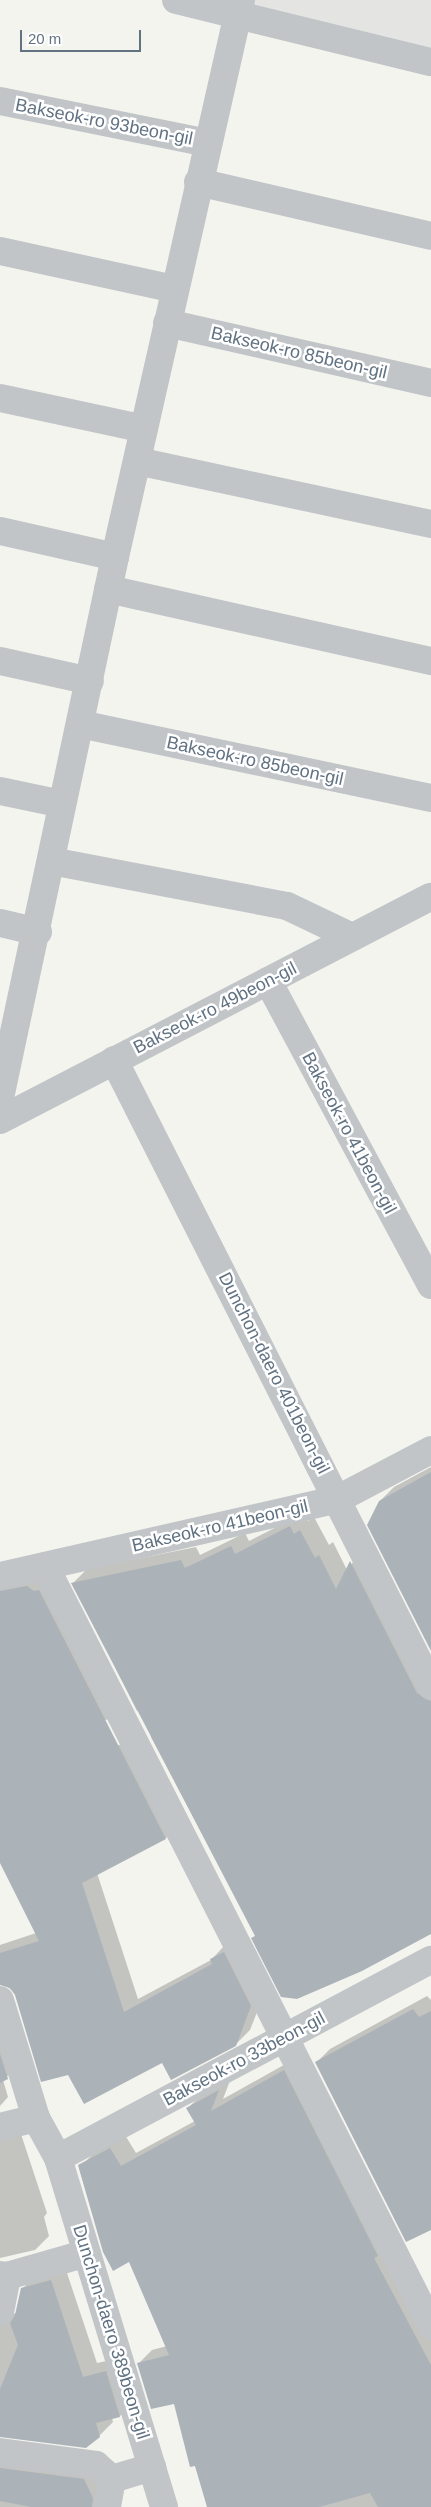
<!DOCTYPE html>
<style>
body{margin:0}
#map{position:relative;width:431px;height:2507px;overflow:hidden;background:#f4f4ef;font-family:Arial,sans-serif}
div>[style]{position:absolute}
.built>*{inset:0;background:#e4e5e3}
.shadow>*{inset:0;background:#0003}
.building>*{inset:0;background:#abb2b8}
.minor>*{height:28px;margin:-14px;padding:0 14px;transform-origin:14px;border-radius:14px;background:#c1c5c8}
span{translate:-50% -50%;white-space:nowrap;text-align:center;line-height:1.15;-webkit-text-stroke:5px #fff;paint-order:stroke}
.street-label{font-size:18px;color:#617282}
.scale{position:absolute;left:20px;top:30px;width:121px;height:22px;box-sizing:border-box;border:2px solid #617282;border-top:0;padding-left:6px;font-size:15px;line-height:18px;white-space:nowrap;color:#617282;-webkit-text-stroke:4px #fff;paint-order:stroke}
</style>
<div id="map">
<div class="built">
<div style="clip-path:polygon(248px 0,431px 0,431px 50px,248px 4px)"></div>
</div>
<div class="shadow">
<div style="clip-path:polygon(431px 1467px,431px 1649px,380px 1501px,394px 1487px)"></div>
<div style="clip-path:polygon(304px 1513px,308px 1521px,314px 1517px,329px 1545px,333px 1542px,347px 1570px,364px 1548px,431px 1679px,431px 1932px,256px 1936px,151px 1737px,157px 1730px,149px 1708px,137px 1711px,73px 1583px,87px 1569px,196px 1547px,200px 1555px,245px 1533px,249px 1541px)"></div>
<div style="clip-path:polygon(54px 1575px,121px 1706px,106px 1720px,0 1752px,0 1580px)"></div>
<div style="clip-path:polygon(135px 1737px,180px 1824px,166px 1838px,97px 1873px,138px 1999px,211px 1960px,225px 1945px,265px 1992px,250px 2030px,235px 2045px,163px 2062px,69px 2074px,16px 1994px,3px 1983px,0 1984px,0 1945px,36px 1933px,0 1860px,0 1804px)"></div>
<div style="clip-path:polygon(0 1995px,21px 2064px,3px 2080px,8px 2097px,0 2106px)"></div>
<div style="clip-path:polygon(427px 1996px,431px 2000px,431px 2230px,316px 2063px,330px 2049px)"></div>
<div style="clip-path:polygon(298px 2057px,431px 2324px,431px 2507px,208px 2507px,175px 2402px,138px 2364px,152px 2350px,167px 2346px,130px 2261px,104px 2252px,79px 2168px,93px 2154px,125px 2135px,136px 2153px,195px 2121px,188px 2108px,202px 2094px,231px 2078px,223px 2099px)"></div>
<div style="clip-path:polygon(0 2118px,19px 2128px,47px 2213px,44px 2217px,49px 2236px,35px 2250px,0 2258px)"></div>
<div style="clip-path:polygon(65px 2267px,97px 2363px,120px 2358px,134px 2402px,120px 2416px,112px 2418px,113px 2422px,99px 2436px,0 2437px,0 2304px,11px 2314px,17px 2313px,22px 2289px,36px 2275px)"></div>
<div style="clip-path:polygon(0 2440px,98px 2465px,106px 2507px,0 2507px)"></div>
</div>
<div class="building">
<div style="clip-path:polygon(431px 1472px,431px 1651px,367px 1525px,379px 1501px)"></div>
<div style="clip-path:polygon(290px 1526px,294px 1534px,300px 1530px,315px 1558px,319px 1555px,336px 1589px,350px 1561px,417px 1693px,431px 1701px,431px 1934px,362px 1971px,297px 1999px,281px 1997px,251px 1938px,255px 1936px,71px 1583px,181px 1560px,185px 1568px,231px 1546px,235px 1554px)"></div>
<div style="clip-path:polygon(27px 1586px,34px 1591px,39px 1590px,166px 1839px,82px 1883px,124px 2012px,212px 1964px,210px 1959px,224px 1952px,251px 2006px,236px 2046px,171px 2080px,162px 2063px,84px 2104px,68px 2075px,41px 2082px,15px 1995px,10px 1988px,0 1985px,0 1953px,39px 1941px,0 1863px,0 1591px)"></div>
<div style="clip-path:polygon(413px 2009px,419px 2017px,431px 2011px,431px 2230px,406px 2242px,315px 2062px)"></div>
<div style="clip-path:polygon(0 2054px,8px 2079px,0 2083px)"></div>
<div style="clip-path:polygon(284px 2070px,378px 2256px,374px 2258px,431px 2365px,431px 2507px,378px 2507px,370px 2493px,319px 2507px,207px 2507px,195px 2466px,190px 2467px,174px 2404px,151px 2409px,137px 2363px,169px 2355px,129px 2262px,113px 2271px,103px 2252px,78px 2165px,110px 2148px,121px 2166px,196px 2125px,186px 2108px,219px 2090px,211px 2111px)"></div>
<div style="clip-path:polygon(51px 2280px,83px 2377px,106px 2371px,120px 2417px,96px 2423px,100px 2437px,86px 2448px,0 2437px,0 2389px,18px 2345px,10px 2323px,15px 2315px,21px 2288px)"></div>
<div style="clip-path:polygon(0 2468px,84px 2479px,93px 2498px,92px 2507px,32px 2507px,0 2501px)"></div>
</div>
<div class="minor">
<div style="left:176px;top:0;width:262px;rotate:13.7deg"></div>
<div style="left:0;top:101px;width:212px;rotate:11.4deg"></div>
<div style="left:198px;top:182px;width:239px;rotate:13deg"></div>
<div style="left:0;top:251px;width:178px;rotate:12.3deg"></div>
<div style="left:167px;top:323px;width:271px;rotate:12.8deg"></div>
<div style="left:0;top:398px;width:147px;rotate:12.1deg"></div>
<div style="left:137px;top:461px;width:301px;rotate:12.1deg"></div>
<div style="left:0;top:531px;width:118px;rotate:12.7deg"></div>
<div style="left:108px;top:589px;width:331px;rotate:12.6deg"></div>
<div style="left:0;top:661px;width:92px;rotate:12.5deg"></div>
<div style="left:80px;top:724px;width:359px;rotate:11.9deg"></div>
<div style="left:0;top:791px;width:63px;rotate:11.8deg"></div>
<div style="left:51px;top:861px;width:240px;rotate:10.8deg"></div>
<div style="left:287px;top:906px;width:72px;rotate:25.5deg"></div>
<div style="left:0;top:923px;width:39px;rotate:13deg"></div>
<div style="left:268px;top:981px;width:345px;rotate:61.8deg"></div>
<div style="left:114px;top:1060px;width:702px;rotate:63.14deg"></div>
<div style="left:0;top:1098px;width:553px;rotate:-78deg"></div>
<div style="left:115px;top:557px;width:571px;rotate:-77.25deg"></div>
<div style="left:0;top:1120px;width:485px;rotate:-27.4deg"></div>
<div style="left:45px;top:1566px;width:852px;rotate:63.07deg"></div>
<div style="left:0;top:1576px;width:347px;rotate:-12.8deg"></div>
<div style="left:338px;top:1499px;width:105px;rotate:-27.8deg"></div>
<div style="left:0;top:2000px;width:123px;rotate:73deg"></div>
<div style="left:36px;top:2118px;width:46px;rotate:61.2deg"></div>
<div style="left:58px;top:2158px;width:365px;rotate:73.1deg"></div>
<div style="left:0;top:2127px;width:37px;rotate:-14deg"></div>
<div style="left:58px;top:2158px;width:422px;rotate:-28deg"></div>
<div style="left:0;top:2275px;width:7px;rotate:8deg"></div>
<div style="left:7px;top:2276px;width:83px;rotate:-16deg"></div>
<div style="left:0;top:2312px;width:37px;rotate:-79deg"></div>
<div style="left:0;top:2452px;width:97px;rotate:7.7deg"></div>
<div style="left:96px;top:2465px;width:21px;rotate:41deg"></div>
<div style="left:112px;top:2479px;width:42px;rotate:-16.7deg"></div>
<div style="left:107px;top:2507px;width:28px;rotate:-80deg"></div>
</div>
<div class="street-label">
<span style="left:104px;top:122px;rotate:11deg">Bakseok-ro 93beon-gil</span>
<span style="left:299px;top:353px;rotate:13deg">Bakseok-ro 85beon-gil</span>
<span style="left:255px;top:761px;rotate:12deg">Bakseok-ro 85beon-gil</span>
<span style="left:215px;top:1008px;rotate:-27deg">Bakseok-ro 49beon-gil</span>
<span style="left:349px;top:1133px;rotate:62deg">Bakseok-ro 41beon-gil</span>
<span style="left:274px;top:1373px;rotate:63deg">Dunchon-daero 401beon-gil</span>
<span style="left:220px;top:1526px;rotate:-13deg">Bakseok-ro 41beon-gil</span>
<span style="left:244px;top:2059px;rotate:-28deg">Bakseok-ro 33beon-gil</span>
<span style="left:111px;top:2332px;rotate:73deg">Dunchon-daero 389beon-gil</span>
</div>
<div class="scale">20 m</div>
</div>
